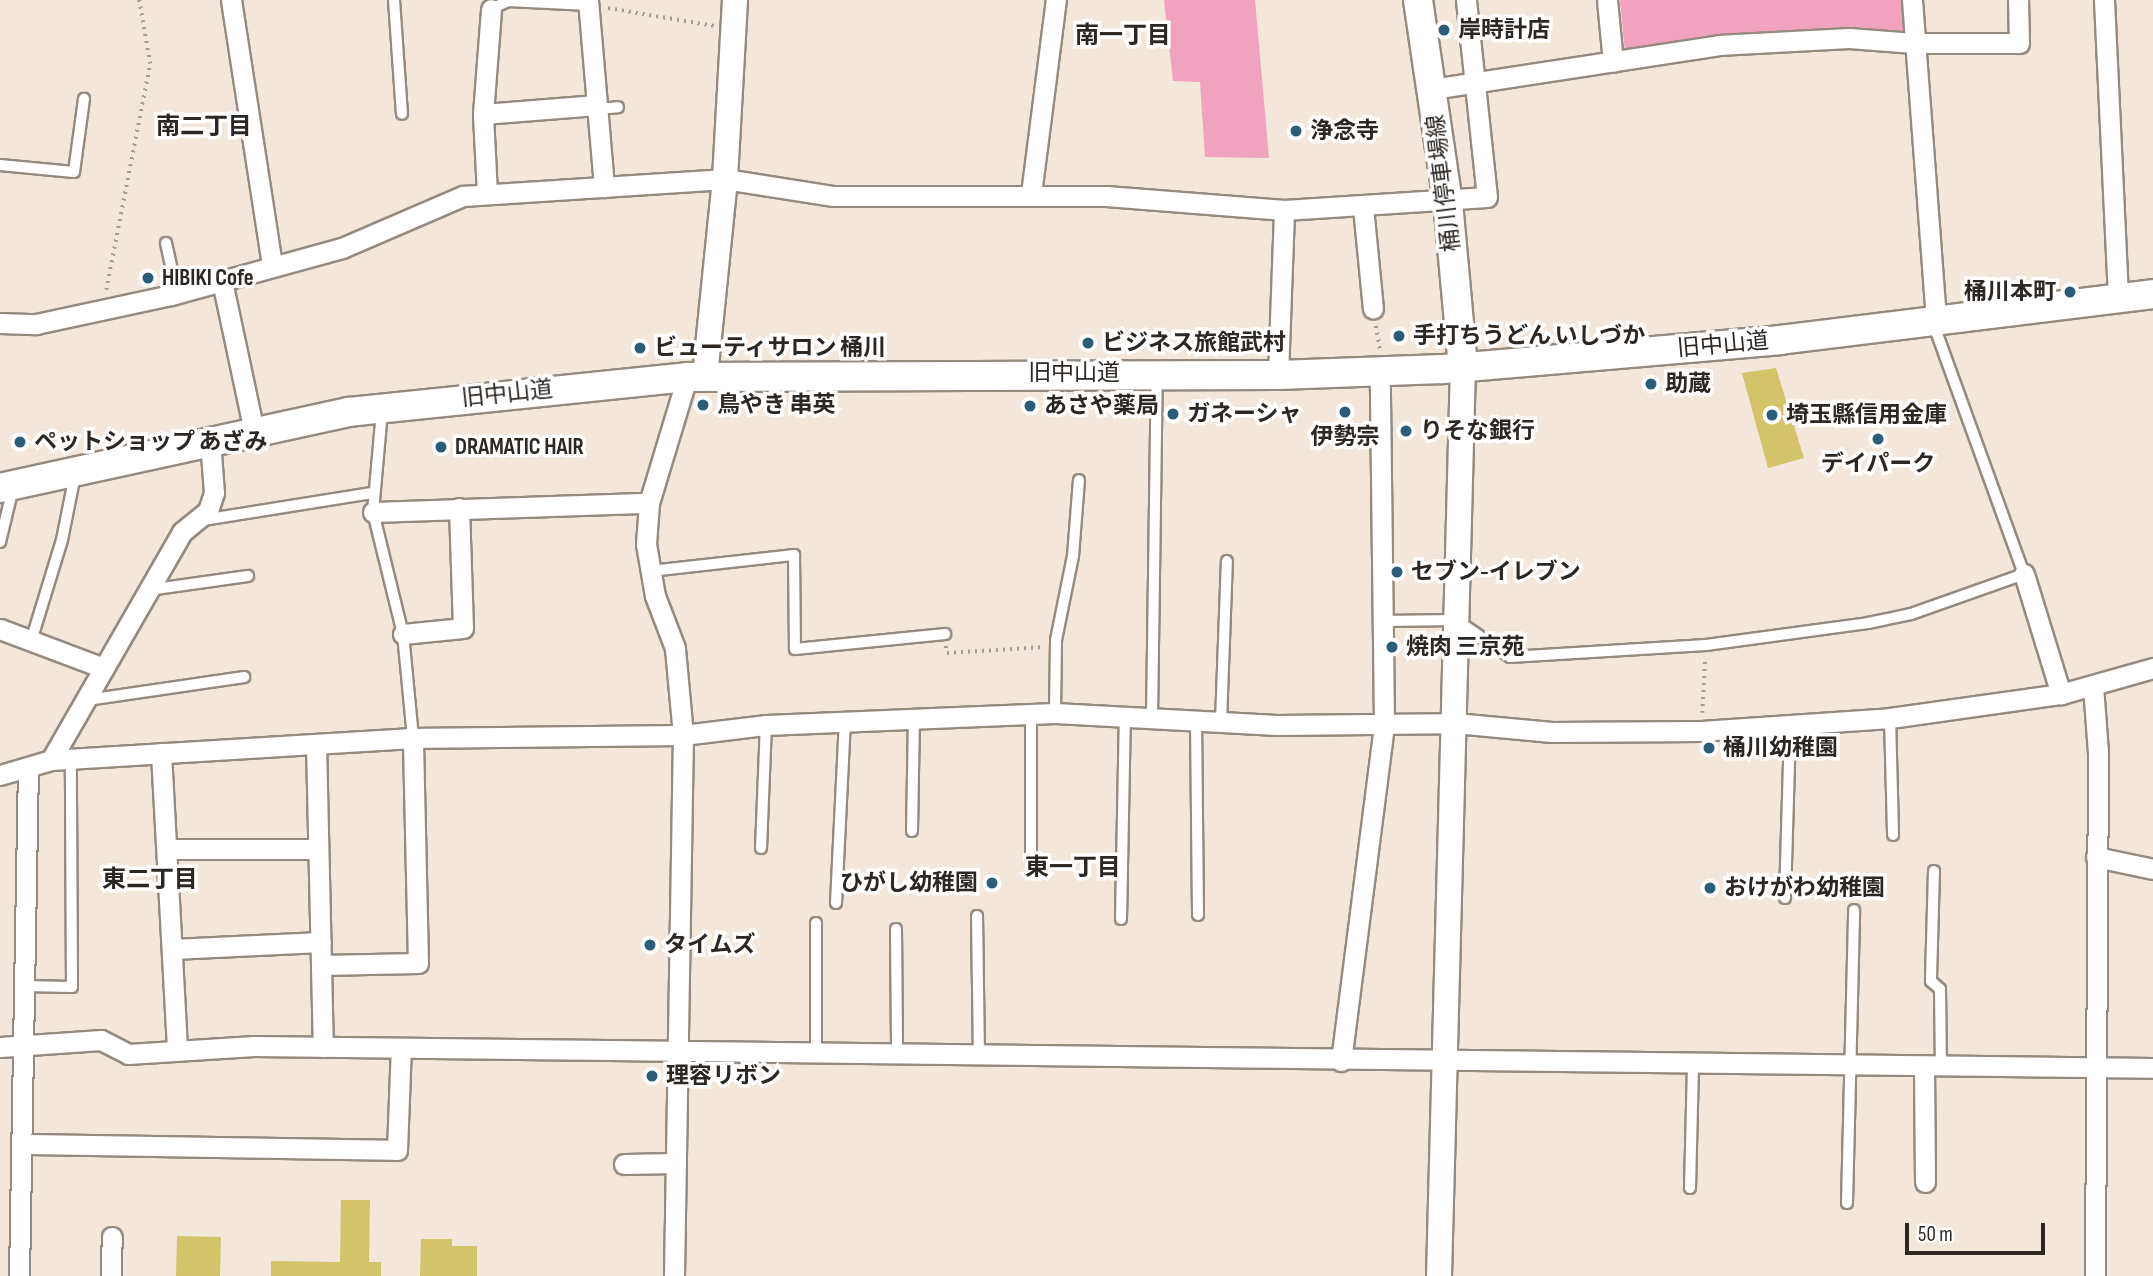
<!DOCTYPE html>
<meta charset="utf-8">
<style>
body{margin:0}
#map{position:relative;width:2153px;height:1276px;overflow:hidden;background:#f3e6db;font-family:"Sofia Sans Condensed","Noto Sans JP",sans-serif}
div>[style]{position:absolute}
.green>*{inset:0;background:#f1a2be}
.building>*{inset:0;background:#d3c369}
.path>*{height:3.5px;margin-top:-1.75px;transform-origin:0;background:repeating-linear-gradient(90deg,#a49b92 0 2px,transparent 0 7px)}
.roads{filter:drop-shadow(2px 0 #958a80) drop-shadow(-2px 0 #958a80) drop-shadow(0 2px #958a80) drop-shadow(0 -2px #958a80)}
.service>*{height:10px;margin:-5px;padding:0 5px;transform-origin:5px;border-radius:5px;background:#fff}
.minor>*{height:19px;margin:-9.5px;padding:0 9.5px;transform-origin:9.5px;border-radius:9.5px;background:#fff}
.tertiary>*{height:24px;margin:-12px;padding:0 12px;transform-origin:12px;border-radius:12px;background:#fff}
.secondary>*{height:28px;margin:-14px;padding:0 14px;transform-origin:14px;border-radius:14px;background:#fff}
.dots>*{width:19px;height:19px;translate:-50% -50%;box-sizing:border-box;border:4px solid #fff;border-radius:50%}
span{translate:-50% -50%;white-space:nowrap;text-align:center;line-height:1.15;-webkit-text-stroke:7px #fff;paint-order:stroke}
.poi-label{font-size:23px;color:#2c2723;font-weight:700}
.left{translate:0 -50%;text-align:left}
.right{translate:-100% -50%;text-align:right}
.street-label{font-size:23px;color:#2c2723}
.neighbourhood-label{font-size:24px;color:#2c2723;font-weight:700}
.scale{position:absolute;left:1905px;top:1223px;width:140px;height:32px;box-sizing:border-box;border:4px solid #2c2723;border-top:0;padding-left:9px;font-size:21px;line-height:24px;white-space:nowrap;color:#2c2723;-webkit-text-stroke:5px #fff;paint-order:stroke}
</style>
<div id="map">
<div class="green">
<div style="clip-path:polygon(1164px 0,1255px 0,1269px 158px,1205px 157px,1200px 82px,1173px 81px)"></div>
<div style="clip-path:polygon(1620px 0,1905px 0,1906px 37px,1625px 52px)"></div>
</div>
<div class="building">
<div style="clip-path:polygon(1776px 368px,1804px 458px,1768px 468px,1742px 373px)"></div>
<div style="clip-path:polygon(341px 1200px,370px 1200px,369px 1262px,381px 1262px,381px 1276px,271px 1276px,271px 1261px,340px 1262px)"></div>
<div style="clip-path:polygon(177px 1236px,221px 1237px,220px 1276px,176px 1276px)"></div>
<div style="clip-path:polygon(421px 1239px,452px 1239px,452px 1246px,477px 1246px,477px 1276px,420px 1276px)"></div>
</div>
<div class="path">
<div style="left:608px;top:8px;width:108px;rotate:9.6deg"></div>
<div style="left:106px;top:290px;width:230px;rotate:-79deg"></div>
<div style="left:150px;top:64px;width:65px;rotate:-99.8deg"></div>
<div style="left:1376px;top:326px;width:23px;rotate:80deg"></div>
<div style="left:946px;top:646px;width:7px;rotate:82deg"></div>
<div style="left:947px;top:653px;width:98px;rotate:-3.5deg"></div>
<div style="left:1702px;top:713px;width:56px;rotate:-86.9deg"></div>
</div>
<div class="roads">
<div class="service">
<div style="left:394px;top:0;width:114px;rotate:86deg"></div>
<div style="left:491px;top:9px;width:19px;rotate:-25deg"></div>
<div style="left:508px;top:1px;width:81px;rotate:2.8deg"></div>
<div style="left:597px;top:109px;width:21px;rotate:-5deg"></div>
<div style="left:0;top:165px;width:74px;rotate:5.4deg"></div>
<div style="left:74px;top:172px;width:74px;rotate:-82.2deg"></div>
<div style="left:166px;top:243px;width:51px;rotate:77.6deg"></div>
<div style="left:382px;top:411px;width:101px;rotate:95.1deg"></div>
<div style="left:373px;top:512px;width:126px;rotate:76.2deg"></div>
<div style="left:403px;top:634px;width:104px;rotate:84.5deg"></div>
<div style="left:203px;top:520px;width:171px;rotate:-9.1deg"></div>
<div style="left:0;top:542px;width:56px;rotate:-76.5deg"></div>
<div style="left:651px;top:571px;width:144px;rotate:-6.4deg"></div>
<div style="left:794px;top:555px;width:94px;rotate:89.4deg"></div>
<div style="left:795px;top:649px;width:151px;rotate:-5.7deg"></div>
<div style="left:148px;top:590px;width:101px;rotate:-8deg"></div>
<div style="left:1382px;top:621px;width:74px;rotate:-0.8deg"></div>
<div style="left:1456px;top:620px;width:65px;rotate:34.4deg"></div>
<div style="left:1510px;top:657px;width:196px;rotate:-3.5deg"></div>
<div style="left:1706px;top:645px;width:163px;rotate:-7.7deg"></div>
<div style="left:1868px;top:623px;width:44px;rotate:-11.8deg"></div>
<div style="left:1911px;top:614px;width:120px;rotate:-19.5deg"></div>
<div style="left:2024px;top:574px;width:267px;rotate:-109.9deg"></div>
<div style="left:32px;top:638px;width:102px;rotate:-73deg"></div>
<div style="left:62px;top:540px;width:66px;rotate:-78.7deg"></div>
<div style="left:87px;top:700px;width:159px;rotate:-8.3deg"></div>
<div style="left:1055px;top:713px;width:73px;rotate:-89.2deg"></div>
<div style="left:1056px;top:640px;width:86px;rotate:-78.6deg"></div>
<div style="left:1073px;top:556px;width:76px;rotate:-85.5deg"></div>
<div style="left:1031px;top:714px;width:145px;rotate:90deg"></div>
<div style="left:1152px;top:718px;width:341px;rotate:-89.2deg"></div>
<div style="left:1890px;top:718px;width:117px;rotate:88.5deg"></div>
<div style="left:1196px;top:720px;width:195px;rotate:89.4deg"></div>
<div style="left:1221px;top:722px;width:161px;rotate:-87.9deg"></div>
<div style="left:912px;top:831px;width:112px;rotate:-89deg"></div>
<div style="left:761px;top:848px;width:123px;rotate:-87.7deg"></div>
<div style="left:1934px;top:871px;width:110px;rotate:91.6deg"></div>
<div style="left:1931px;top:981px;width:12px;rotate:42deg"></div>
<div style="left:1940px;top:989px;width:78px;rotate:89.3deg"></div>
<div style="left:1785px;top:898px;width:173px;rotate:-88.3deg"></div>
<div style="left:836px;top:903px;width:182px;rotate:-87.2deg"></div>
<div style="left:977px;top:916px;width:139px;rotate:89.2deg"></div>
<div style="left:1121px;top:919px;width:202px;rotate:-88.9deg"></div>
<div style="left:896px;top:929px;width:124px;rotate:89.5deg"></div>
<div style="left:24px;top:986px;width:48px;rotate:1.2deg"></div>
<div style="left:72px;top:987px;width:229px;rotate:-90.3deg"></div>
<div style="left:816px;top:1053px;width:130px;rotate:-90deg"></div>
<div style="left:1690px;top:1188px;width:122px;rotate:-88.6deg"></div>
<div style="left:1847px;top:1203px;width:293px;rotate:-88.6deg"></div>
</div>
<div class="minor">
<div style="left:231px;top:0;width:269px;rotate:81.2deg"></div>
<div style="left:588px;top:0;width:188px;rotate:85.1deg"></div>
<div style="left:1607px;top:0;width:62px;rotate:84.5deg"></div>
<div style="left:1912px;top:0;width:322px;rotate:85.7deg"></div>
<div style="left:2104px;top:0;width:298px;rotate:87.3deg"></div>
<div style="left:1432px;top:89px;width:289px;rotate:-8.7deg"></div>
<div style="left:1718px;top:45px;width:131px;rotate:-3.1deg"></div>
<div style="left:1849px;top:38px;width:65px;rotate:4.4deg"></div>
<div style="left:1914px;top:43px;width:105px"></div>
<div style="left:2019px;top:43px;width:43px;rotate:-91.3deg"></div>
<div style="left:483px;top:114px;width:114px;rotate:-4.5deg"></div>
<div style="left:487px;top:194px;width:80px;rotate:-92.9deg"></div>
<div style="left:483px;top:114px;width:105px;rotate:-85.6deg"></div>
<div style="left:1031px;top:194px;width:196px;rotate:-82.7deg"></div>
<div style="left:1363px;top:207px;width:102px;rotate:84.4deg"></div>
<div style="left:222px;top:281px;width:154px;rotate:78deg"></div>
<div style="left:0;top:323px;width:36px;rotate:2deg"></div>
<div style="left:36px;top:324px;width:138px;rotate:-12.1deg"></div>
<div style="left:171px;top:295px;width:177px;rotate:-15.4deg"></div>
<div style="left:342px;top:248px;width:132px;rotate:-23.3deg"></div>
<div style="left:463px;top:196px;width:263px;rotate:-3.7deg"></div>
<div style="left:725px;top:179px;width:110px;rotate:8.9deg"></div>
<div style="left:834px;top:196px;width:272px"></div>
<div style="left:1106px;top:196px;width:179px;rotate:4.5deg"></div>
<div style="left:1284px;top:210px;width:203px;rotate:-3.7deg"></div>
<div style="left:1487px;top:197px;width:198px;rotate:-96.1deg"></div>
<div style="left:1278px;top:375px;width:165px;rotate:-87.9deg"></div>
<div style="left:373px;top:512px;width:276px;rotate:-1.9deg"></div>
<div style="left:2024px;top:574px;width:126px;rotate:72.9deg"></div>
<div style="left:0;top:629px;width:111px;rotate:20.6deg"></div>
<div style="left:403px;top:634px;width:60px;rotate:-5.7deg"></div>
<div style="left:463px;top:628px;width:120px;rotate:-91.9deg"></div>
<div style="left:2093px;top:686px;width:66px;rotate:85.7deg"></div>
<div style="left:2098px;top:752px;width:524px;rotate:90.33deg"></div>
<div style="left:316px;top:744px;width:303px;rotate:88.7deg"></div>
<div style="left:161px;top:753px;width:298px;rotate:86.9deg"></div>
<div style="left:51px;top:760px;width:263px;rotate:-60.1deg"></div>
<div style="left:182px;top:532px;width:33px;rotate:-39deg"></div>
<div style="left:208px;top:511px;width:19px;rotate:-72deg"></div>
<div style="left:214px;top:493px;width:53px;rotate:-94.3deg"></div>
<div style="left:0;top:775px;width:53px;rotate:-16.4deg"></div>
<div style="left:51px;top:760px;width:358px;rotate:-3.5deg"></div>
<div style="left:408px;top:738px;width:275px;rotate:-0.6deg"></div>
<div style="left:683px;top:735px;width:84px;rotate:-6.9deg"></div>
<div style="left:766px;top:725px;width:289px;rotate:-2.4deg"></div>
<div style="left:1055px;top:713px;width:222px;rotate:3.1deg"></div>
<div style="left:1277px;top:725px;width:178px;rotate:-0.6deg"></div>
<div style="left:1455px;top:723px;width:97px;rotate:5.3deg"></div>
<div style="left:1552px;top:732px;width:149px;rotate:-0.4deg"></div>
<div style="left:1701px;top:731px;width:189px;rotate:-3.9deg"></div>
<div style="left:1890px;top:718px;width:173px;rotate:-8deg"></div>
<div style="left:2061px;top:694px;width:96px;rotate:-15.8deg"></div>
<div style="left:167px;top:849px;width:151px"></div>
<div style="left:2096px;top:857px;width:58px;rotate:11.9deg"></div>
<div style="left:172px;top:949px;width:149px;rotate:-2.7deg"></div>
<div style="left:321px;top:965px;width:97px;rotate:-1.2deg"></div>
<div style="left:418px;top:963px;width:225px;rotate:-91.3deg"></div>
<div style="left:0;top:1047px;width:101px;rotate:-4deg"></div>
<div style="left:101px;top:1040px;width:30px;rotate:27deg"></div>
<div style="left:128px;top:1054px;width:126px;rotate:-3.6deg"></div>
<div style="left:254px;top:1046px;width:1899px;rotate:0.66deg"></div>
<div style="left:1341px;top:1061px;width:341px;rotate:-82.7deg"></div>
<div style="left:1384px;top:723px;width:351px;rotate:-90.7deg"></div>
<div style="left:1924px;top:1067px;width:115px;rotate:89.5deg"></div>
<div style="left:22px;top:1144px;width:375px;rotate:0.9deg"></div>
<div style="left:397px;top:1150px;width:102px;rotate:-87.8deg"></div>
<div style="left:624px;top:1164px;width:52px;rotate:-1.1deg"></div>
<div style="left:19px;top:1276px;width:508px;rotate:-88.99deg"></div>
<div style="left:111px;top:1276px;width:39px;rotate:-89deg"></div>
<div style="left:674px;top:1276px;width:541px;rotate:-89.05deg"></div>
<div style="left:683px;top:735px;width:87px;rotate:-95.3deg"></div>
<div style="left:675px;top:648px;width:56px;rotate:-111deg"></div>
<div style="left:655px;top:596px;width:53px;rotate:-99.8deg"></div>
<div style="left:646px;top:544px;width:41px;rotate:-85.8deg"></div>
<div style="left:649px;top:503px;width:132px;rotate:-73.2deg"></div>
</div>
<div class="tertiary">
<div style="left:705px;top:376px;width:198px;rotate:-84.2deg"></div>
<div style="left:725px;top:179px;width:179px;rotate:-86.8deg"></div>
<div style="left:1439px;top:1276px;width:908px;rotate:-88.49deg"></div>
</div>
<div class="secondary">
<div style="left:1418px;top:0;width:204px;rotate:81.6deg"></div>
<div style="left:1448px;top:202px;width:167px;rotate:84.8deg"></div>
<div style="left:0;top:488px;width:357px;rotate:-12.3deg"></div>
<div style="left:349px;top:412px;width:340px;rotate:-5.9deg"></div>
<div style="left:687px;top:377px;width:591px;rotate:-0.19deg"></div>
<div style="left:1278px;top:375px;width:165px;rotate:-2.1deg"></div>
<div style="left:1443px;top:369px;width:338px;rotate:-4.9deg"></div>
<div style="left:1780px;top:340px;width:376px;rotate:-7deg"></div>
</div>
</div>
<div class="dots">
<div style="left:1444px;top:30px;background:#2b5d7a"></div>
<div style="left:1296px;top:131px;background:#2b5d7a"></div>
<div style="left:148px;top:278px;background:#2b5d7a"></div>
<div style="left:2070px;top:292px;background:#2b5d7a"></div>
<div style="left:1399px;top:336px;background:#2b5d7a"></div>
<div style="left:1088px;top:343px;background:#2b5d7a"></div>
<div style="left:640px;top:348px;background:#2b5d7a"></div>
<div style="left:1651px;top:384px;background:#2b5d7a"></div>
<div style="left:703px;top:405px;background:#2b5d7a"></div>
<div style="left:1030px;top:406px;background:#2b5d7a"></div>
<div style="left:1345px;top:412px;background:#2b5d7a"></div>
<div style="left:1173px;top:414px;background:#2b5d7a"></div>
<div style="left:1772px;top:415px;background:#2b5d7a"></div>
<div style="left:1406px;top:431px;background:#2b5d7a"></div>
<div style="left:1878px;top:439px;background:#2b5d7a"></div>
<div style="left:20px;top:442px;background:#2b5d7a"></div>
<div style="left:441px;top:447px;background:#2b5d7a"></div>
<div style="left:1397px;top:572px;background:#2b5d7a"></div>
<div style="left:1392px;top:647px;background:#2b5d7a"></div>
<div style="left:1709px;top:748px;background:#2b5d7a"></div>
<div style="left:992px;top:883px;background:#2b5d7a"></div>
<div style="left:1710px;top:888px;background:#2b5d7a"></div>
<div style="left:650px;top:945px;background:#2b5d7a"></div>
<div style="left:652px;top:1076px;background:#2b5d7a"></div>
</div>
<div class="poi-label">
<span class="left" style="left:1458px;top:30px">岸時計店</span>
<span class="left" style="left:1310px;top:131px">浄念寺</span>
<span class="left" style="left:162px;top:278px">HIBIKI Cofe</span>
<span class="right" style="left:2056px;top:292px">桶川本町</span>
<span class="left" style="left:1413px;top:336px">手打ちうどん いしづか</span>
<span class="left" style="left:1102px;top:343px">ビジネス旅館武村</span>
<span class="left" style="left:654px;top:348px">ビューティサロン 桶川</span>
<span class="left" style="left:1665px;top:384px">助蔵</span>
<span class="left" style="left:717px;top:405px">鳥やき 串英</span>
<span class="left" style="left:1044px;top:406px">あさや薬局</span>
<span class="left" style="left:1187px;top:414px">ガネーシャ</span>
<span class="left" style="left:1786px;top:415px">埼玉縣信用金庫</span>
<span class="left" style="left:1420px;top:431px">りそな銀行</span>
<span style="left:1345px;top:437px">伊勢宗</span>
<span class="left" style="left:34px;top:442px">ペットショップ あざみ</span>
<span class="left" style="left:455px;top:447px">DRAMATIC HAIR</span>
<span style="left:1878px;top:464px">デイパーク</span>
<span class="left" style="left:1411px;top:572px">セブン-イレブン</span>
<span class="left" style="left:1406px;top:647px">焼肉 三京苑</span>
<span class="left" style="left:1723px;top:748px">桶川幼稚園</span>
<span class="right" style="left:978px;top:883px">ひがし幼稚園</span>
<span class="left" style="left:1724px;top:888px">おけがわ幼稚園</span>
<span class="left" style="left:664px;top:945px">タイムズ</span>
<span class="left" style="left:666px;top:1076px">理容リボン</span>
</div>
<div class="street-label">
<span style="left:1444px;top:183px;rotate:-97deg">桶川停車場線</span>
<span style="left:1723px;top:345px;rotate:-5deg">旧中山道</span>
<span style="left:1074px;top:373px">旧中山道</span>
<span style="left:507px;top:394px;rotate:-6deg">旧中山道</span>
</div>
<div class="neighbourhood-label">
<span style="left:1123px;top:36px">南一丁目</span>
<span style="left:204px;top:127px">南二丁目</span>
<span style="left:1073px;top:868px">東一丁目</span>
<span style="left:150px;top:880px">東二丁目</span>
</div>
<div class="scale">50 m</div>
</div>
